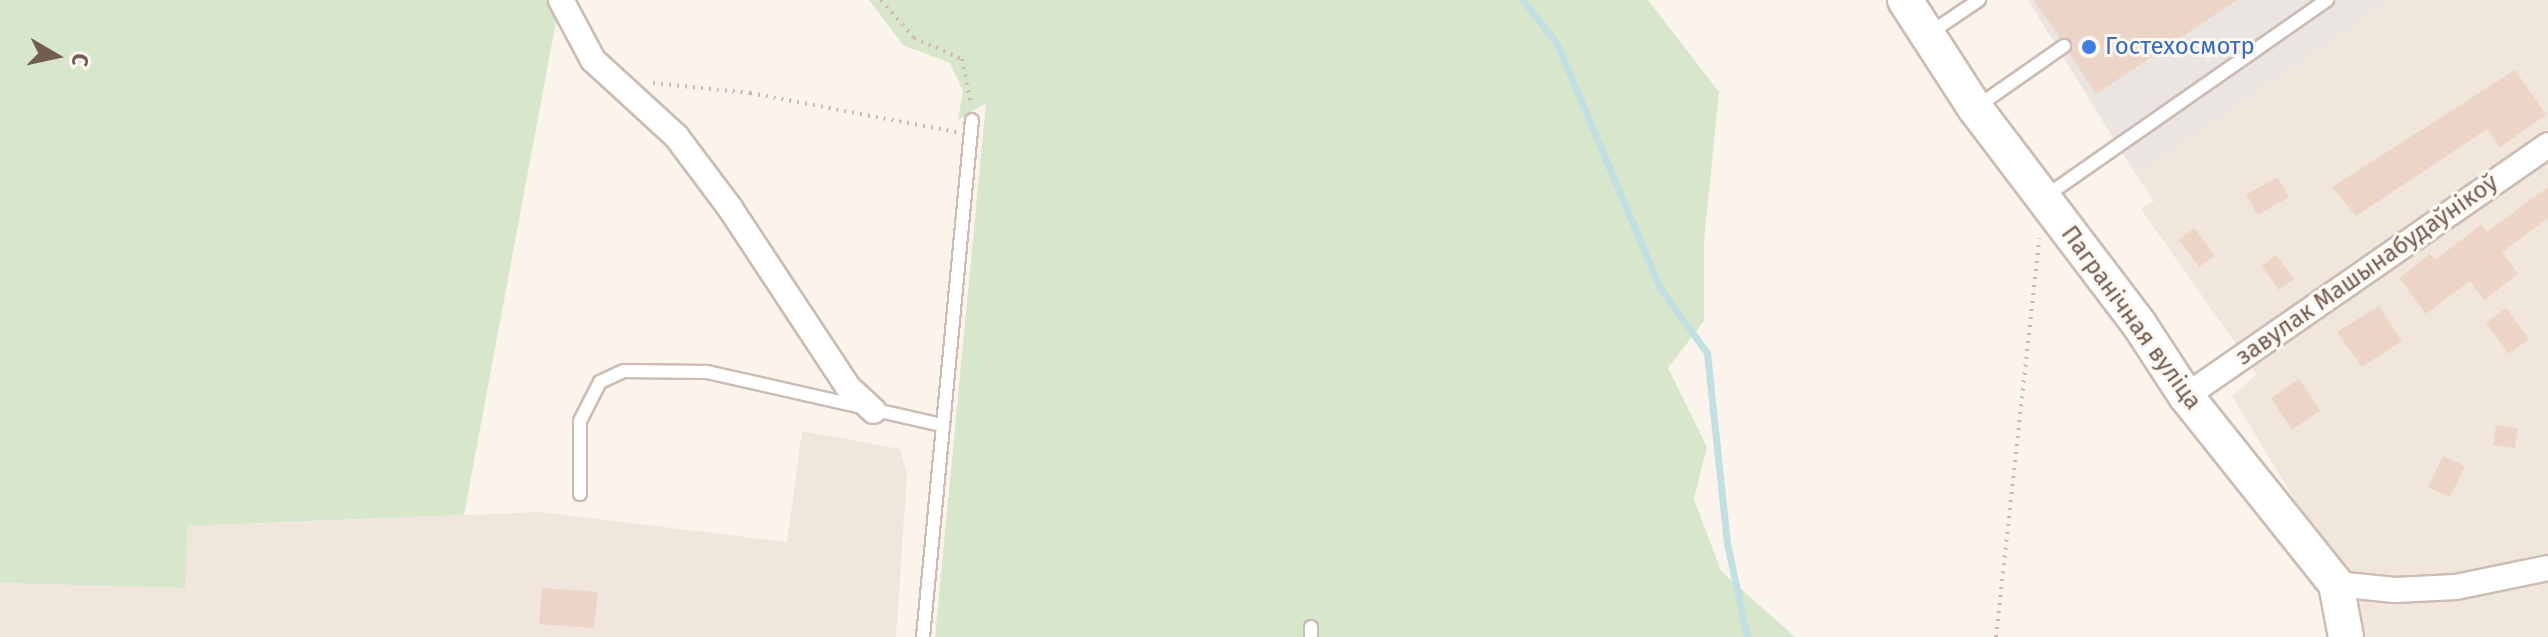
<!DOCTYPE html>
<meta charset="utf-8">
<style>
body{margin:0}
#map{position:relative;width:2548px;height:637px;overflow:hidden;background:#faf4ec;font-family:"Fira Sans",sans-serif}
div>[style]{position:absolute}
.residential>*{inset:0;background:#f1e6db}
.industrial>*{inset:0;background:#ebe5e1}
.green>*{inset:0;background:#d8e7cb}
.stream>*{height:7px;margin:-3.5px;padding:0 3.5px;transform-origin:3.5px;border-radius:3.5px;background:#c2dfe2}
.building>*{inset:0;background:#ecd4c7}
.path>*{height:4px;margin-top:-2px;transform-origin:0;background:repeating-linear-gradient(90deg,#d2b7aa 0 2px,transparent 0 8px)}
.roads{filter:drop-shadow(2px 0 #ccbcb3) drop-shadow(-2px 0 #ccbcb3) drop-shadow(0 2px #ccbcb3) drop-shadow(0 -2px #ccbcb3)}
.lane>*{height:12px;margin:-6px;padding:0 6px;transform-origin:6px;border-radius:6px;background:#fff}
.street>*{height:24px;margin:-12px;padding:0 12px;transform-origin:12px;border-radius:12px;background:#fff}
.secondary>*{height:34px;margin:-17px;padding:0 17px;transform-origin:17px;border-radius:17px;background:#fff}
.dots>*{width:22px;height:22px;translate:-50% -50%;box-sizing:border-box;border:4px solid #fdf8f2;border-radius:50%}
span{translate:-50% -50%;white-space:nowrap;text-align:center;line-height:1.15;-webkit-text-stroke:6px #fdf8f2;paint-order:stroke}
.shop-label{font-size:24px;color:#366cbe}
.left{translate:0 -50%;text-align:left}
.street-label{font-size:24px;color:#735c51}
.north{position:absolute;left:16px;top:16px;width:80px;height:80px;-webkit-text-stroke:6px #fdf8f2;paint-order:stroke;rotate:99deg;font-size:22px;font-weight:700;line-height:32px;text-align:center;color:#735c51}
.north::after{content:'';display:block;margin:auto;width:28px;height:36px;background:#735c51;clip-path:polygon(50% 0,100% 100%,50% 72%,0 100%)}
</style>
<div id="map">
<div class="residential">
<div style="clip-path:polygon(2390px 0,2548px 0,2548px 637px,2365px 637px,2355px 599px,2232px 396px,2257px 374px,2141px 209px,2154px 201px,2136px 175px)"></div>
<div style="clip-path:polygon(802px 431px,900px 449px,907px 474px,896px 637px,0 637px,0 583px,184px 588px,188px 526px,540px 512px,787px 542px)"></div>
</div>
<div class="industrial">
<div style="clip-path:polygon(2028px 0,2390px 0,2136px 175px)"></div>
</div>
<div class="green">
<div style="clip-path:polygon(0 0,560px 0,464px 515px,188px 526px,185px 588px,0 583px)"></div>
<div style="clip-path:polygon(869px 0,1648px 0,1719px 92px,1704px 241px,1704px 321px,1668px 368px,1707px 447px,1694px 499px,1721px 571px,1795px 637px,935px 637px,986px 103px,958px 120px,963px 91px,950px 63px,903px 45px)"></div>
</div>
<div class="stream">
<div style="left:1523px;top:0;width:56px;rotate:52.3deg"></div>
<div style="left:1557px;top:44px;width:265px;rotate:67.1deg"></div>
<div style="left:1660px;top:288px;width:80px;rotate:54.1deg"></div>
<div style="left:1707px;top:353px;width:191px;rotate:84deg"></div>
<div style="left:1727px;top:543px;width:96px;rotate:78deg"></div>
</div>
<div class="building">
<div style="clip-path:polygon(2034px 0,2237px 0,2096px 94px,2069px 53px,2072px 42px,2060px 38px)"></div>
<div style="clip-path:polygon(2515px 70px,2546px 115px,2500px 147px,2487px 129px,2356px 216px,2332px 187px)"></div>
<div style="clip-path:polygon(2277px 177px,2289px 197px,2258px 215px,2246px 195px)"></div>
<div style="clip-path:polygon(2548px 187px,2548px 218px,2502px 252px,2518px 274px,2484px 300px,2470px 281px,2426px 314px,2399px 278px,2430px 254px,2435px 260px,2481px 225px,2487px 232px)"></div>
<div style="clip-path:polygon(2194px 228px,2215px 255px,2199px 267px,2179px 240px)"></div>
<div style="clip-path:polygon(2276px 255px,2294px 279px,2279px 290px,2262px 266px)"></div>
<div style="clip-path:polygon(2379px 306px,2402px 341px,2362px 367px,2337px 332px)"></div>
<div style="clip-path:polygon(2506px 308px,2529px 339px,2509px 354px,2486px 323px)"></div>
<div style="clip-path:polygon(2299px 379px,2320px 411px,2292px 430px,2271px 398px)"></div>
<div style="clip-path:polygon(2496px 425px,2518px 428px,2515px 448px,2493px 445px)"></div>
<div style="clip-path:polygon(2443px 456px,2465px 466px,2450px 497px,2428px 487px)"></div>
<div style="clip-path:polygon(542px 588px,598px 592px,594px 628px,539px 624px)"></div>
</div>
<div class="path">
<div style="left:881px;top:0;width:50px;rotate:49deg"></div>
<div style="left:914px;top:38px;width:52px;rotate:23.6deg"></div>
<div style="left:962px;top:59px;width:46px;rotate:78.7deg"></div>
<div style="left:653px;top:83px;width:98px;rotate:5.9deg"></div>
<div style="left:750px;top:93px;width:211px;rotate:10.7deg"></div>
<div style="left:1996px;top:637px;width:401px;rotate:-83.8deg"></div>
</div>
<div class="roads">
<div class="lane">
<div style="left:1930px;top:33px;width:59px;rotate:-34deg"></div>
<div style="left:1978px;top:106px;width:105px;rotate:-34.9deg"></div>
<div style="left:2046px;top:196px;width:343px;rotate:-34.9deg"></div>
<div style="left:580px;top:494px;width:73px;rotate:-90deg"></div>
<div style="left:580px;top:421px;width:44px;rotate:-62.9deg"></div>
<div style="left:600px;top:382px;width:26px;rotate:-25deg"></div>
<div style="left:624px;top:371px;width:83px;rotate:0.7deg"></div>
<div style="left:707px;top:372px;width:242px;rotate:12.7deg"></div>
<div style="left:923px;top:637px;width:519px;rotate:-84.59deg"></div>
<div style="left:1311px;top:637px;width:10px;rotate:-90deg"></div>
</div>
<div class="street">
<div style="left:561px;top:0;width:68px;rotate:61.9deg"></div>
<div style="left:593px;top:60px;width:113px;rotate:42.5deg"></div>
<div style="left:676px;top:136px;width:90px;rotate:53.1deg"></div>
<div style="left:730px;top:208px;width:214px;rotate:56.6deg"></div>
<div style="left:848px;top:387px;width:35px;rotate:43deg"></div>
<div style="left:2186px;top:396px;width:441px;rotate:-34.7deg"></div>
<div style="left:2336px;top:584px;width:59px;rotate:5.8deg"></div>
<div style="left:2395px;top:590px;width:61px;rotate:-2.8deg"></div>
<div style="left:2456px;top:587px;width:94px;rotate:-11.7deg"></div>
</div>
<div class="secondary">
<div style="left:1905px;top:0;width:129px;rotate:57.1deg"></div>
<div style="left:1975px;top:108px;width:271px;rotate:52.8deg"></div>
<div style="left:2139px;top:324px;width:86px;rotate:56.9deg"></div>
<div style="left:2186px;top:396px;width:241px;rotate:51.4deg"></div>
<div style="left:2336px;top:584px;width:54px;rotate:79.3deg"></div>
</div>
</div>
<div class="dots">
<div style="left:2089px;top:47px;background:#3f7fe0"></div>
</div>
<div class="shop-label">
<span class="left" style="left:2105px;top:47px">Гостехосмотр</span>
</div>
<div class="street-label">
<span style="left:2367px;top:270px;rotate:-35deg">завулак Машынабудаўнікоў</span>
<span style="left:2131px;top:318px;rotate:54deg">Пагранічная вуліца</span>
</div>
<div class="north">С</div>
</div>
